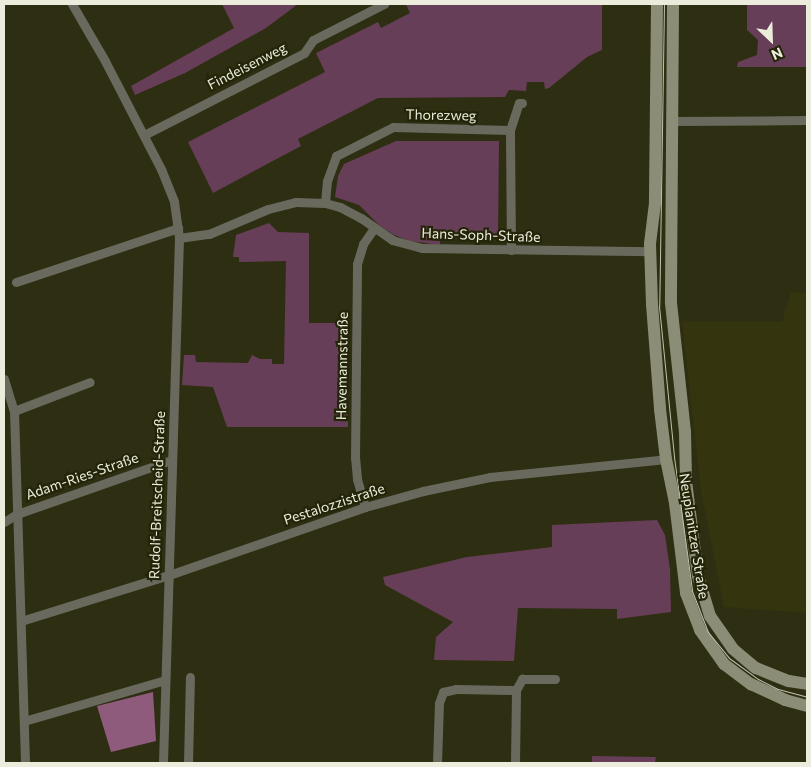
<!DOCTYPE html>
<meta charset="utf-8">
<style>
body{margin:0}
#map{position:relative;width:811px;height:767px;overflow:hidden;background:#2e2e12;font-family:Commissioner,sans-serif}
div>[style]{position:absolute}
.built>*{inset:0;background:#34340f}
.green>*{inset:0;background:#663e57}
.water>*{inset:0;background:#8f5b7c}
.street>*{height:9px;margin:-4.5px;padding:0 4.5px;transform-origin:4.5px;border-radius:4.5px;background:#696a5d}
.secondary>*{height:12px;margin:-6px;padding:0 6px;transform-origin:6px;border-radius:6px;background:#8b8d77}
.tram>*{height:1px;margin:-0.5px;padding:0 0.5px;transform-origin:0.5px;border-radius:0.5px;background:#c2c3b0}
span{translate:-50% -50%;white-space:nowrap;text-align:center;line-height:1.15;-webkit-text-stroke:4.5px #242508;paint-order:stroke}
.street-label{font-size:14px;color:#ebecdb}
.frame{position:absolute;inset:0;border:5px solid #ebecdb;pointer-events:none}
.north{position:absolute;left:746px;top:15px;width:50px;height:50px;-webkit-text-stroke:4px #242508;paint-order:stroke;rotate:156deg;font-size:14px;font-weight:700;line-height:20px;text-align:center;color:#ebecdb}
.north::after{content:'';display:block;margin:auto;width:18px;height:22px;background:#ebecdb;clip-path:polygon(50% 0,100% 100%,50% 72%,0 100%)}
</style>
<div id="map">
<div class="built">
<div style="clip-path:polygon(791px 292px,807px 293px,807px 613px,724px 607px,701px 491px,682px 322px,782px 322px)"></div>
</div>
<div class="green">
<div style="clip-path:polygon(222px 4px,298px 4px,266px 28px,185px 73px,135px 95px,131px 86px,234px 28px)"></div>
<div style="clip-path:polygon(406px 4px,602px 4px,602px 50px,587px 57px,549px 88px,545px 89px,544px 82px,527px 82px,526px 91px,509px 90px,505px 97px,378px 98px,298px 139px,301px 146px,213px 193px,188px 142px,325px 72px,316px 53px,378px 22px,381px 28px,410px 13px)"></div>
<div style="clip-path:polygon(747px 4px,807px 4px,807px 67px,737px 67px,738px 62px,757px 55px,758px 40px,747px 30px)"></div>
<div style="clip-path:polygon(396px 141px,499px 141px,498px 237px,440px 235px,440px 245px,410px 241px,394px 235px,379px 225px,359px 205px,335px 197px,338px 176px,344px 164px)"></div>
<div style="clip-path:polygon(269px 223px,278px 232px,309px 233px,309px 323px,348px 323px,348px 427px,227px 427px,213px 387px,182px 385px,184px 355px,195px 355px,196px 362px,248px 363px,252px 355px,260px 359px,272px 359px,272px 364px,284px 364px,286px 261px,239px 262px,239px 257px,233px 257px,236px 235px)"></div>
<div style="clip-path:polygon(657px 520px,665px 535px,670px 569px,671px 612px,617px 619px,617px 609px,518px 608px,514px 661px,434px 660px,436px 637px,453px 622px,385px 585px,383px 577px,467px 557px,552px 547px,552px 525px)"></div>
<div style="clip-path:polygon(592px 756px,656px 757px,655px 763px,592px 763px)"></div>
</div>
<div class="water">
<div style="clip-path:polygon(153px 692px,156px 741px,111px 752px,97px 706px)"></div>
</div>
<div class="street">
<div style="left:72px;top:4px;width:66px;rotate:59.9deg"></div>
<div style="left:105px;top:61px;width:122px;rotate:62.6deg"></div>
<div style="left:161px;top:169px;width:35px;rotate:68deg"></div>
<div style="left:174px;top:202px;width:36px;rotate:82deg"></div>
<div style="left:179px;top:238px;width:525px;rotate:91.75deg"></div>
<div style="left:674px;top:121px;width:133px;rotate:-0.4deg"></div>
<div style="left:144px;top:135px;width:180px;rotate:-27.1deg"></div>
<div style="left:304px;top:53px;width:16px;rotate:-55deg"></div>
<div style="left:313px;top:40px;width:80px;rotate:-26.9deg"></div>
<div style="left:325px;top:203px;width:22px;rotate:-85deg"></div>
<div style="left:327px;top:181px;width:27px;rotate:-70deg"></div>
<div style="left:336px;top:156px;width:64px;rotate:-27deg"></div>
<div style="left:393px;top:127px;width:117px;rotate:1.5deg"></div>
<div style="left:179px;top:238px;width:30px;rotate:-8deg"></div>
<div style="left:209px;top:234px;width:64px;rotate:-23deg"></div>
<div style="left:268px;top:209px;width:29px;rotate:-14deg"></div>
<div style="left:296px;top:202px;width:29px;rotate:2deg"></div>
<div style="left:325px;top:203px;width:16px;rotate:15deg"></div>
<div style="left:340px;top:207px;width:24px;rotate:28deg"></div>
<div style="left:361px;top:218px;width:38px;rotate:35deg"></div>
<div style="left:392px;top:240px;width:31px;rotate:15deg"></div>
<div style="left:422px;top:248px;width:229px;rotate:0.8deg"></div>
<div style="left:511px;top:250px;width:120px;rotate:-90.5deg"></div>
<div style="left:510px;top:130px;width:28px;rotate:-72deg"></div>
<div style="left:519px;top:103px;width:3px"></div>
<div style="left:16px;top:282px;width:171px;rotate:-18.4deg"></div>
<div style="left:4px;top:379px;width:34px;rotate:73deg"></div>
<div style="left:14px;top:411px;width:352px;rotate:88.2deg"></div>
<div style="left:14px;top:411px;width:81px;rotate:-20.9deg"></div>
<div style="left:365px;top:507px;width:29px;rotate:-106deg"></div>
<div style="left:357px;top:479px;width:21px;rotate:-95deg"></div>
<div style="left:355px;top:458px;width:194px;rotate:-89.4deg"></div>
<div style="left:357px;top:264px;width:21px;rotate:-73deg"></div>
<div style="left:363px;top:244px;width:19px;rotate:-55deg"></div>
<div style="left:4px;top:522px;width:15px;rotate:-32deg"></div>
<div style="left:17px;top:514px;width:163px;rotate:-19.3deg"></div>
<div style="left:21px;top:621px;width:155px;rotate:-17.3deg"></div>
<div style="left:169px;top:575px;width:207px;rotate:-19.1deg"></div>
<div style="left:365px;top:507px;width:60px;rotate:-15.4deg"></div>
<div style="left:423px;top:491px;width:68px;rotate:-11.8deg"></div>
<div style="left:490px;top:477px;width:177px;rotate:-5.8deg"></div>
<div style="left:24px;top:721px;width:147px;rotate:-16.2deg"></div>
<div style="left:188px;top:763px;width:86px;rotate:-88.7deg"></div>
<div style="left:437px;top:763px;width:60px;rotate:-88.1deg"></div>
<div style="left:439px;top:703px;width:12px;rotate:-70deg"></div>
<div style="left:443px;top:692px;width:13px;rotate:-13deg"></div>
<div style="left:456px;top:689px;width:60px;rotate:1deg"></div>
<div style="left:515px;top:763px;width:73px;rotate:-89.2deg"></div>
<div style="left:516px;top:690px;width:13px;rotate:-61deg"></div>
<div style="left:522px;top:679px;width:33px"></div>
</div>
<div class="secondary">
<div style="left:657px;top:4px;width:199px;rotate:90.6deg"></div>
<div style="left:655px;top:203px;width:41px;rotate:97deg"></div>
<div style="left:650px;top:244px;width:60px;rotate:88.1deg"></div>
<div style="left:652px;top:304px;width:105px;rotate:85.6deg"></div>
<div style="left:660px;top:409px;width:50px;rotate:83.2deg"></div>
<div style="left:666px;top:459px;width:45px;rotate:78.4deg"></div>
<div style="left:675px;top:503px;width:91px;rotate:83deg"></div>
<div style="left:686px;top:593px;width:40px;rotate:69deg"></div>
<div style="left:700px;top:630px;width:42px;rotate:54.8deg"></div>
<div style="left:724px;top:664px;width:34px;rotate:37deg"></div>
<div style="left:751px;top:684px;width:38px;rotate:25deg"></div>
<div style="left:785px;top:700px;width:23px;rotate:15deg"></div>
<div style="left:673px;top:4px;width:299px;rotate:90.4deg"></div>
<div style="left:671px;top:303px;width:130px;rotate:83.8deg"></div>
<div style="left:685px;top:432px;width:49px;rotate:88.8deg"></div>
<div style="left:686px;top:481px;width:96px;rotate:82.8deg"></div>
<div style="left:698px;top:576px;width:42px;rotate:73.3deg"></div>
<div style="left:710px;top:616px;width:40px;rotate:55.1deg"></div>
<div style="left:733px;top:649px;width:30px;rotate:40deg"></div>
<div style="left:756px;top:668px;width:35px;rotate:22deg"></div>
<div style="left:789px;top:681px;width:18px;rotate:9deg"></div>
</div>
<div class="tram">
<div style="left:664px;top:4px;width:302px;rotate:90.9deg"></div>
<div style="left:659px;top:306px;width:152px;rotate:84.3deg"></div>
<div style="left:674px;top:457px;width:135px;rotate:82.3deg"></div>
<div style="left:692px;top:591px;width:44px;rotate:68.7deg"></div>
<div style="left:708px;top:632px;width:33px;rotate:51deg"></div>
<div style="left:729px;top:658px;width:36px;rotate:36deg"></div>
<div style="left:758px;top:679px;width:22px;rotate:27deg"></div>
<div style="left:778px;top:689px;width:30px;rotate:15deg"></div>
</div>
<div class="street-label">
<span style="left:247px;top:66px;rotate:-27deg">Findeisenweg</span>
<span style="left:441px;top:115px;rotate:1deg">Thorezweg</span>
<span style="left:481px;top:235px;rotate:2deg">Hans-Soph-Straße</span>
<span style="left:342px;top:366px;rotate:-89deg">Havemannstraße</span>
<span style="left:82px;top:476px;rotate:-19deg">Adam-Ries-Straße</span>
<span style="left:157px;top:495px;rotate:-88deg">Rudolf-Breitscheid-Straße</span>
<span style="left:334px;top:504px;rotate:-18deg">Pestalozzistraße</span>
<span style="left:694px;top:536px;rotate:81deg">Neuplanitzer Straße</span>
</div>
<div class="frame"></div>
<div class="north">N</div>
</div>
